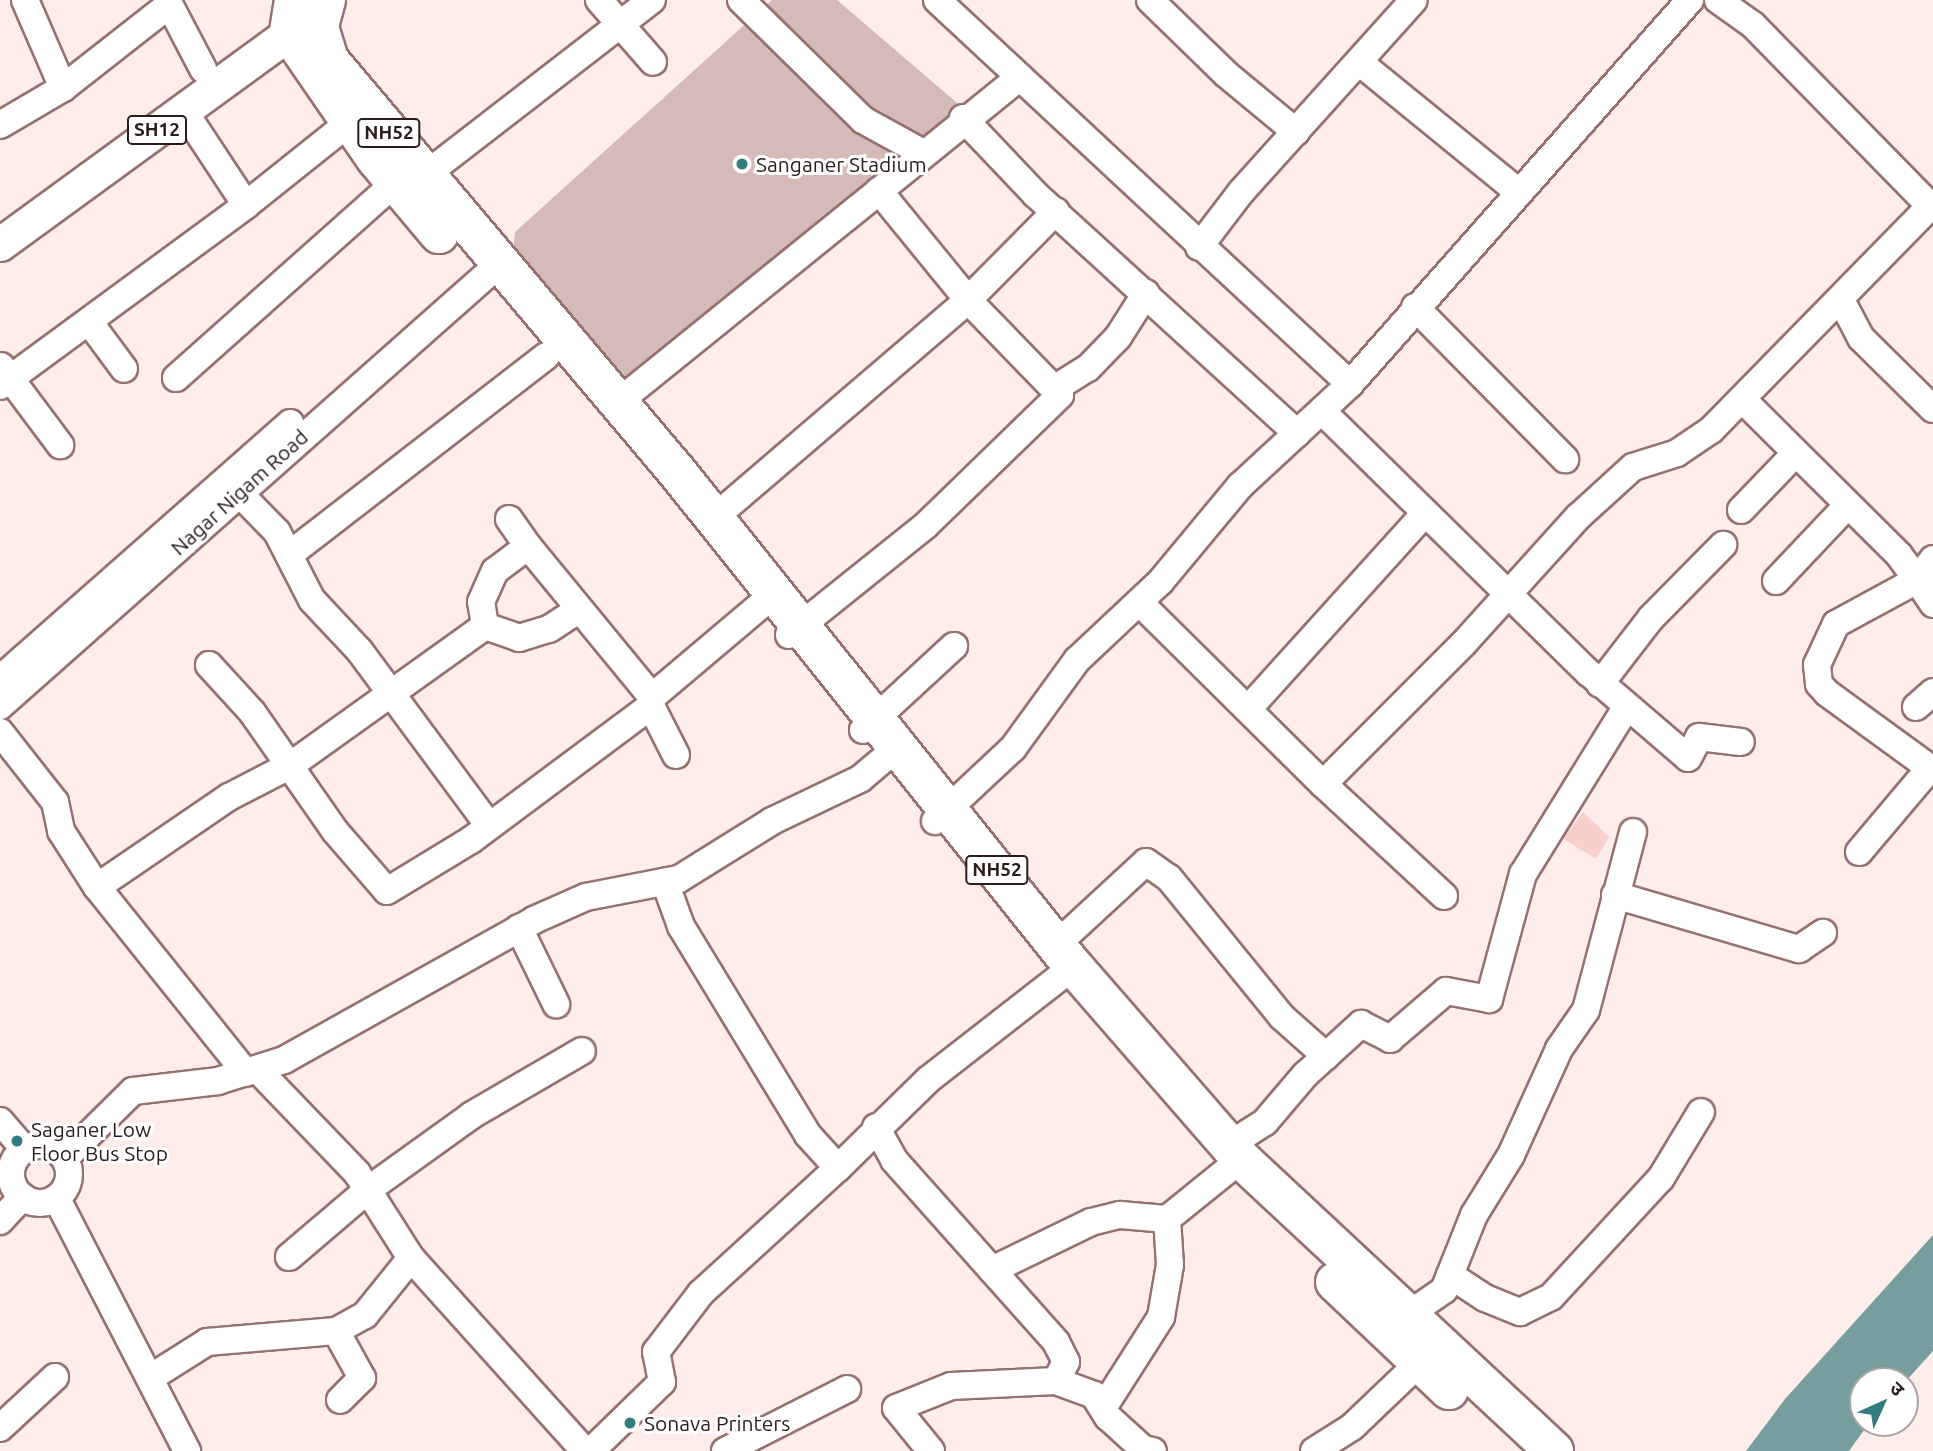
<!DOCTYPE html>
<meta charset="utf-8">
<style>
body{margin:0}
#map{position:relative;width:1933px;height:1451px;overflow:hidden;background:#ffedec;font-family:Ubuntu,"Noto Sans Devanagari",sans-serif}
div>[style]{position:absolute}
.green>*{inset:0;background:#d4bbb8}
.water>*{inset:0;background:#779e9f}
.building>*{inset:0;background:#f9cfcb}
.roads{filter:drop-shadow(2px 0 #96716e) drop-shadow(-2px 0 #96716e) drop-shadow(0 2px #96716e) drop-shadow(0 -2px #96716e)}
.minor>*{height:26px;margin:-13px;padding:0 13px;transform-origin:13px;border-radius:13px;background:#fff}
.minor>.ring{margin:-13px;padding:0;box-sizing:content-box;background:none;border:26px solid #fff;border-radius:50%}
.major>*{height:33px;margin:-16.5px;padding:0 16.5px;transform-origin:16.5px;border-radius:16.5px;background:#fff}
.highway>*{height:38px;margin:-19px;padding:0 19px;transform-origin:19px;border-radius:19px;background:#fff}
.dots>*{width:19px;height:19px;translate:-50% -50%;box-sizing:border-box;border:4px solid #fff;border-radius:50%}
span{translate:-50% -50%;white-space:nowrap;text-align:center;line-height:1.15;-webkit-text-stroke:6px #fff;paint-order:stroke}
.shield-label span{padding:2px 5px;background:#fff;border:2px solid;border-radius:5px;-webkit-text-stroke-width:0}
.shield-label{font-size:19px;color:#2b1c1b;font-weight:700}
.poi-label{font-size:21px;color:#2b1c1b}
.left{translate:0 -50%;text-align:left}
.street-label{font-size:21px;color:#2b1c1b}
.north{position:absolute;left:1849px;top:1367px;width:70px;height:70px;box-sizing:border-box;background:#fff;border:2px solid #aaa4a4;border-radius:50%;rotate:45deg;font-size:19px;font-weight:700;line-height:28px;text-align:center;color:#2b1c1b}
.north::after{content:'';display:block;margin:auto;width:24px;height:32px;background:#327b7e;clip-path:polygon(50% 0,100% 100%,50% 72%,0 100%)}
</style>
<div id="map">
<div class="green">
<div style="clip-path:polygon(772px 0,837px 0,963px 108px,622px 389px,513px 255px,515px 232px)"></div>
</div>
<div class="water">
<div style="clip-path:polygon(1933px 1235px,1933px 1351px,1905px 1382px,1863px 1381px,1863px 1423px,1869px 1423px,1849px 1451px,1746px 1451px,1785px 1399px)"></div>
</div>
<div class="building">
<div style="clip-path:polygon(1583px 812px,1609px 837px,1596px 859px,1563px 839px)"></div>
</div>
<div class="roads">
<div class="minor">
<div style="left:25px;top:0;width:96px;rotate:66.6deg"></div>
<div style="left:167px;top:0;width:78px;rotate:62.4deg"></div>
<div style="left:599px;top:0;width:82px;rotate:48.9deg"></div>
<div style="left:741px;top:0;width:171px;rotate:44.5deg"></div>
<div style="left:863px;top:120px;width:68px;rotate:28.8deg"></div>
<div style="left:937px;top:0;width:564px;rotate:42.92deg"></div>
<div style="left:1150px;top:0;width:106px;rotate:44.2deg"></div>
<div style="left:1226px;top:74px;width:91px;rotate:39.6deg"></div>
<div style="left:1718px;top:0;width:43px;rotate:35.5deg"></div>
<div style="left:1753px;top:25px;width:257px;rotate:45.6deg"></div>
<div style="left:1359px;top:62px;width:204px;rotate:39.2deg"></div>
<div style="left:963px;top:118px;width:105px;rotate:46.5deg"></div>
<div style="left:1035px;top:194px;width:355px;rotate:42.4deg"></div>
<div style="left:0;top:125px;width:73px;rotate:-30.4deg"></div>
<div style="left:63px;top:88px;width:135px;rotate:-38.1deg"></div>
<div style="left:424px;top:176px;width:288px;rotate:-37.7deg"></div>
<div style="left:246px;top:205px;width:133px;rotate:-38.6deg"></div>
<div style="left:1199px;top:247px;width:69px;rotate:-52.6deg"></div>
<div style="left:1241px;top:192px;width:258px;rotate:-48deg"></div>
<div style="left:1841px;top:300px;width:43px;rotate:62.2deg"></div>
<div style="left:1861px;top:338px;width:101px;rotate:44.6deg"></div>
<div style="left:1415px;top:307px;width:214px;rotate:45.4deg"></div>
<div style="left:90px;top:323px;width:57px;rotate:53.5deg"></div>
<div style="left:1px;top:366px;width:99px;rotate:53.2deg"></div>
<div style="left:176px;top:378px;width:293px;rotate:-41.7deg"></div>
<div style="left:0;top:386px;width:305px;rotate:-36.3deg"></div>
<div style="left:246px;top:205px;width:113px;rotate:-123.4deg"></div>
<div style="left:1054px;top:389px;width:40px;rotate:-32deg"></div>
<div style="left:1088px;top:368px;width:43px;rotate:-45.9deg"></div>
<div style="left:1118px;top:337px;width:52px;rotate:-57.5deg"></div>
<div style="left:1742px;top:399px;width:221px;rotate:44.8deg"></div>
<div style="left:1899px;top:555px;width:31px;rotate:54deg"></div>
<div style="left:1917px;top:580px;width:92px;rotate:151.5deg"></div>
<div style="left:1836px;top:624px;width:45px;rotate:114.9deg"></div>
<div style="left:1817px;top:665px;width:19px;rotate:84deg"></div>
<div style="left:1819px;top:684px;width:12px;rotate:48deg"></div>
<div style="left:1827px;top:693px;width:127px;rotate:36.1deg"></div>
<div style="left:1930px;top:768px;width:110px;rotate:130.2deg"></div>
<div style="left:617px;top:403px;width:518px;rotate:-38.97deg"></div>
<div style="left:1322px;top:411px;width:374px;rotate:44.5deg"></div>
<div style="left:1589px;top:673px;width:130px;rotate:40.6deg"></div>
<div style="left:1688px;top:758px;width:24px;rotate:-62deg"></div>
<div style="left:1699px;top:737px;width:42px;rotate:6.8deg"></div>
<div style="left:239px;top:493px;width:54px;rotate:45.7deg"></div>
<div style="left:277px;top:532px;width:76px;rotate:62.8deg"></div>
<div style="left:312px;top:600px;width:69px;rotate:46.8deg"></div>
<div style="left:359px;top:650px;width:219px;rotate:53.5deg"></div>
<div style="left:1741px;top:510px;width:76px;rotate:-46.1deg"></div>
<div style="left:715px;top:517px;width:333px;rotate:-40.6deg"></div>
<div style="left:968px;top:300px;width:125px;rotate:-45.3deg"></div>
<div style="left:509px;top:519px;width:33px;rotate:55deg"></div>
<div style="left:290px;top:554px;width:324px;rotate:-37.7deg"></div>
<div style="left:1933px;top:559px;width:26px;rotate:127deg"></div>
<div style="left:1917px;top:580px;width:29px;rotate:56deg"></div>
<div style="left:1776px;top:581px;width:103px;rotate:-46.6deg"></div>
<div style="left:1139px;top:602px;width:259px;rotate:44.7deg"></div>
<div style="left:485px;top:626px;width:36px;rotate:19deg"></div>
<div style="left:519px;top:638px;width:31px;rotate:-17deg"></div>
<div style="left:549px;top:629px;width:35px;rotate:-33deg"></div>
<div style="left:789px;top:635px;width:174px;rotate:-38.7deg"></div>
<div style="left:925px;top:526px;width:188px;rotate:-44.1deg"></div>
<div style="left:1060px;top:395px;width:132px;rotate:-134.1deg"></div>
<div style="left:968px;top:300px;width:141px;rotate:-129.2deg"></div>
<div style="left:209px;top:665px;width:64px;rotate:47.5deg"></div>
<div style="left:252px;top:712px;width:145px;rotate:55.1deg"></div>
<div style="left:335px;top:831px;width:79px;rotate:49.1deg"></div>
<div style="left:387px;top:891px;width:98px;rotate:-31.3deg"></div>
<div style="left:471px;top:840px;width:224px;rotate:-36.7deg"></div>
<div style="left:651px;top:706px;width:9px;rotate:-84deg"></div>
<div style="left:652px;top:697px;width:143px;rotate:-40.2deg"></div>
<div style="left:0;top:679px;width:387px;rotate:-41.4deg"></div>
<div style="left:1600px;top:684px;width:83px;rotate:-52.3deg"></div>
<div style="left:1651px;top:618px;width:103px;rotate:-45.4deg"></div>
<div style="left:0;top:706px;width:665px;rotate:-41.53deg"></div>
<div style="left:651px;top:706px;width:55px;rotate:63deg"></div>
<div style="left:1916px;top:707px;width:23px;rotate:-41deg"></div>
<div style="left:1249px;top:708px;width:263px;rotate:-47.9deg"></div>
<div style="left:863px;top:730px;width:124px;rotate:-42.7deg"></div>
<div style="left:0;top:732px;width:89px;rotate:51.8deg"></div>
<div style="left:55px;top:802px;width:30px;rotate:78deg"></div>
<div style="left:61px;top:831px;width:67px;rotate:57.3deg"></div>
<div style="left:97px;top:887px;width:160px;rotate:-34.3deg"></div>
<div style="left:229px;top:797px;width:70px;rotate:-27.3deg"></div>
<div style="left:291px;top:765px;width:239px;rotate:-35.6deg"></div>
<div style="left:485px;top:626px;width:24px;rotate:-99deg"></div>
<div style="left:481px;top:602px;width:34px;rotate:-66deg"></div>
<div style="left:495px;top:571px;width:41px;rotate:-37.1deg"></div>
<div style="left:528px;top:546px;width:195px;rotate:50.6deg"></div>
<div style="left:935px;top:821px;width:107px;rotate:-43.1deg"></div>
<div style="left:1013px;top:748px;width:109px;rotate:-54deg"></div>
<div style="left:1077px;top:660px;width:115px;rotate:-43.2deg"></div>
<div style="left:1161px;top:581px;width:124px;rotate:-50.3deg"></div>
<div style="left:1240px;top:486px;width:150px;rotate:-42.8deg"></div>
<div style="left:1350px;top:384px;width:513px;rotate:-48.48deg"></div>
<div style="left:97px;top:887px;width:238px;rotate:51.3deg"></div>
<div style="left:1615px;top:895px;width:192px;rotate:16.4deg"></div>
<div style="left:1799px;top:949px;width:29px;rotate:-34deg"></div>
<div style="left:1444px;top:896px;width:165px;rotate:-137.2deg"></div>
<div style="left:1323px;top:784px;width:199px;rotate:-45deg"></div>
<div style="left:1464px;top:643px;width:170px;rotate:-47.9deg"></div>
<div style="left:1578px;top:517px;width:74px;rotate:-42.3deg"></div>
<div style="left:1633px;top:467px;width:46px;rotate:-17.7deg"></div>
<div style="left:1677px;top:453px;width:41px;rotate:-34.1deg"></div>
<div style="left:1711px;top:430px;width:313px;rotate:-45.6deg"></div>
<div style="left:519px;top:928px;width:85px;rotate:64deg"></div>
<div style="left:1056px;top:945px;width:122px;rotate:-42.7deg"></div>
<div style="left:1146px;top:862px;width:28px;rotate:35deg"></div>
<div style="left:1169px;top:878px;width:179px;rotate:50.9deg"></div>
<div style="left:1282px;top:1017px;width:59px;rotate:41.6deg"></div>
<div style="left:257px;top:1069px;width:144px;rotate:46.1deg"></div>
<div style="left:357px;top:1173px;width:101px;rotate:57.6deg"></div>
<div style="left:411px;top:1258px;width:260px;rotate:48deg"></div>
<div style="left:0;top:1121px;width:37px;rotate:49deg"></div>
<div style="left:876px;top:1127px;width:38px;rotate:61deg"></div>
<div style="left:894px;top:1160px;width:244px;rotate:48.3deg"></div>
<div style="left:1056px;top:1342px;width:22px;rotate:63deg"></div>
<div style="left:1066px;top:1362px;width:21px;rotate:118deg"></div>
<div class="ring" style="left:11px;top:1145px;width:32px;height:32px"></div>
<div style="left:1229px;top:1145px;width:43px;rotate:-32.6deg"></div>
<div style="left:1265px;top:1122px;width:62px;rotate:-49.6deg"></div>
<div style="left:1305px;top:1075px;width:76px;rotate:-42.3deg"></div>
<div style="left:1361px;top:1024px;width:33px;rotate:27deg"></div>
<div style="left:1390px;top:1039px;width:74px;rotate:-40.6deg"></div>
<div style="left:1446px;top:991px;width:44px;rotate:10.5deg"></div>
<div style="left:1489px;top:999px;width:130px;rotate:-74.8deg"></div>
<div style="left:1523px;top:874px;width:195px;rotate:-58.2deg"></div>
<div style="left:65px;top:1158px;width:95px;rotate:-44.6deg"></div>
<div style="left:133px;top:1091px;width:86px;rotate:-6.7deg"></div>
<div style="left:218px;top:1081px;width:69px;rotate:-17.7deg"></div>
<div style="left:284px;top:1060px;width:287px;rotate:-29.2deg"></div>
<div style="left:534px;top:920px;width:57px;rotate:-23.9deg"></div>
<div style="left:586px;top:897px;width:95px;rotate:-11deg"></div>
<div style="left:679px;top:879px;width:110px;rotate:-31.9deg"></div>
<div style="left:772px;top:821px;width:98px;rotate:-25.5deg"></div>
<div style="left:860px;top:779px;width:51px;rotate:-40.2deg"></div>
<div style="left:838px;top:1168px;width:127px;rotate:-44.4deg"></div>
<div style="left:929px;top:1079px;width:166px;rotate:-37.9deg"></div>
<div style="left:57px;top:1199px;width:284px;rotate:62.7deg"></div>
<div style="left:0;top:1221px;width:33px;rotate:-47deg"></div>
<div style="left:289px;top:1257px;width:100px;rotate:-40.5deg"></div>
<div style="left:365px;top:1192px;width:132px;rotate:-35.7deg"></div>
<div style="left:472px;top:1115px;width:127px;rotate:-30.2deg"></div>
<div style="left:992px;top:1270px;width:110px;rotate:-25.9deg"></div>
<div style="left:1091px;top:1222px;width:30px;rotate:-14deg"></div>
<div style="left:1120px;top:1215px;width:47px;rotate:4.9deg"></div>
<div style="left:1167px;top:1219px;width:81px;rotate:-39deg"></div>
<div style="left:1450px;top:1275px;width:42px;rotate:33.3deg"></div>
<div style="left:1485px;top:1298px;width:38px;rotate:22deg"></div>
<div style="left:1520px;top:1312px;width:34px;rotate:-26deg"></div>
<div style="left:1551px;top:1297px;width:162px;rotate:-47.3deg"></div>
<div style="left:1661px;top:1178px;width:77px;rotate:-58.8deg"></div>
<div style="left:1408px;top:1315px;width:44px;rotate:-34.8deg"></div>
<div style="left:1444px;top:1290px;width:81px;rotate:-68.2deg"></div>
<div style="left:1474px;top:1215px;width:70px;rotate:-58.3deg"></div>
<div style="left:1511px;top:1155px;width:116px;rotate:-65.6deg"></div>
<div style="left:1559px;top:1049px;width:47px;rotate:-55.3deg"></div>
<div style="left:1586px;top:1010px;width:184px;rotate:-75.2deg"></div>
<div style="left:336px;top:1331px;width:54px;rotate:61deg"></div>
<div style="left:362px;top:1378px;width:31px;rotate:135deg"></div>
<div style="left:150px;top:1378px;width:67px;rotate:-32.3deg"></div>
<div style="left:207px;top:1342px;width:129px;rotate:-4.9deg"></div>
<div style="left:336px;top:1331px;width:33px;rotate:-29deg"></div>
<div style="left:365px;top:1315px;width:73px;rotate:-51.1deg"></div>
<div style="left:1103px;top:1408px;width:108px;rotate:-57.5deg"></div>
<div style="left:1161px;top:1317px;width:53px;rotate:-80.2deg"></div>
<div style="left:1170px;top:1265px;width:46px;rotate:-93.7deg"></div>
<div style="left:0;top:1428px;width:75px;rotate:-42.8deg"></div>
<div style="left:591px;top:1451px;width:99px;rotate:-44.2deg"></div>
<div style="left:662px;top:1382px;width:31px;rotate:-101deg"></div>
<div style="left:656px;top:1352px;width:74px;rotate:-52.7deg"></div>
<div style="left:701px;top:1293px;width:185px;rotate:-42.4deg"></div>
<div style="left:838px;top:1168px;width:45px;rotate:-132.3deg"></div>
<div style="left:808px;top:1135px;width:245px;rotate:-121.3deg"></div>
<div style="left:681px;top:926px;width:47px;rotate:-110deg"></div>
<div style="left:725px;top:1451px;width:137px;rotate:-26.9deg"></div>
<div style="left:931px;top:1451px;width:55px;rotate:-129.1deg"></div>
<div style="left:896px;top:1408px;width:59px;rotate:-21.8deg"></div>
<div style="left:951px;top:1386px;width:105px;rotate:-2.7deg"></div>
<div style="left:1056px;top:1381px;width:40px;rotate:20.2deg"></div>
<div style="left:1094px;top:1395px;width:26px;rotate:58deg"></div>
<div style="left:1108px;top:1417px;width:47px;rotate:42.4deg"></div>
<div style="left:1143px;top:1449px;width:10px;rotate:11deg"></div>
<div style="left:1314px;top:1451px;width:45px;rotate:-32.3deg"></div>
<div style="left:1352px;top:1427px;width:93px;rotate:-43.7deg"></div>
</div>
<div class="major">
<div style="left:0;top:244px;width:358px;rotate:-36.1deg"></div>
<div style="left:289px;top:33px;width:25px;rotate:-12deg"></div>
</div>
<div class="highway">
<div style="left:294px;top:0;width:33px;rotate:99deg"></div>
<div style="left:289px;top:33px;width:153px;rotate:55.4deg"></div>
<div style="left:376px;top:159px;width:98px;rotate:50deg"></div>
<div style="left:326px;top:0;width:28px;rotate:105deg"></div>
<div style="left:319px;top:27px;width:34px;rotate:73deg"></div>
<div style="left:329px;top:60px;width:541px;rotate:49.8deg"></div>
<div style="left:678px;top:473px;width:624px;rotate:51.31deg"></div>
<div style="left:1068px;top:960px;width:264px;rotate:49deg"></div>
<div style="left:1241px;top:1159px;width:428px;rotate:43deg"></div>
<div style="left:1335px;top:1282px;width:157px;rotate:43.5deg"></div>
</div>
</div>
<div class="dots">
<div style="left:742px;top:164px;background:#327b7e"></div>
<div style="left:17px;top:1141px;background:#327b7e"></div>
<div style="left:630px;top:1423px;background:#327b7e"></div>
</div>
<div class="shield-label">
<span style="left:157px;top:130px">SH12</span>
<span style="left:389px;top:133px">NH52</span>
<span style="left:997px;top:870px">NH52</span>
</div>
<div class="poi-label">
<span class="left" style="left:756px;top:164px">Sanganer Stadium</span>
<span class="left" style="left:31px;top:1141px">Saganer Low<br>Floor Bus Stop</span>
<span class="left" style="left:644px;top:1423px">Sonava Printers</span>
</div>
<div class="street-label">
<span style="left:239px;top:492px;rotate:-42deg">Nagar Nigam Road</span>
</div>
<div class="north">उ</div>
</div>
